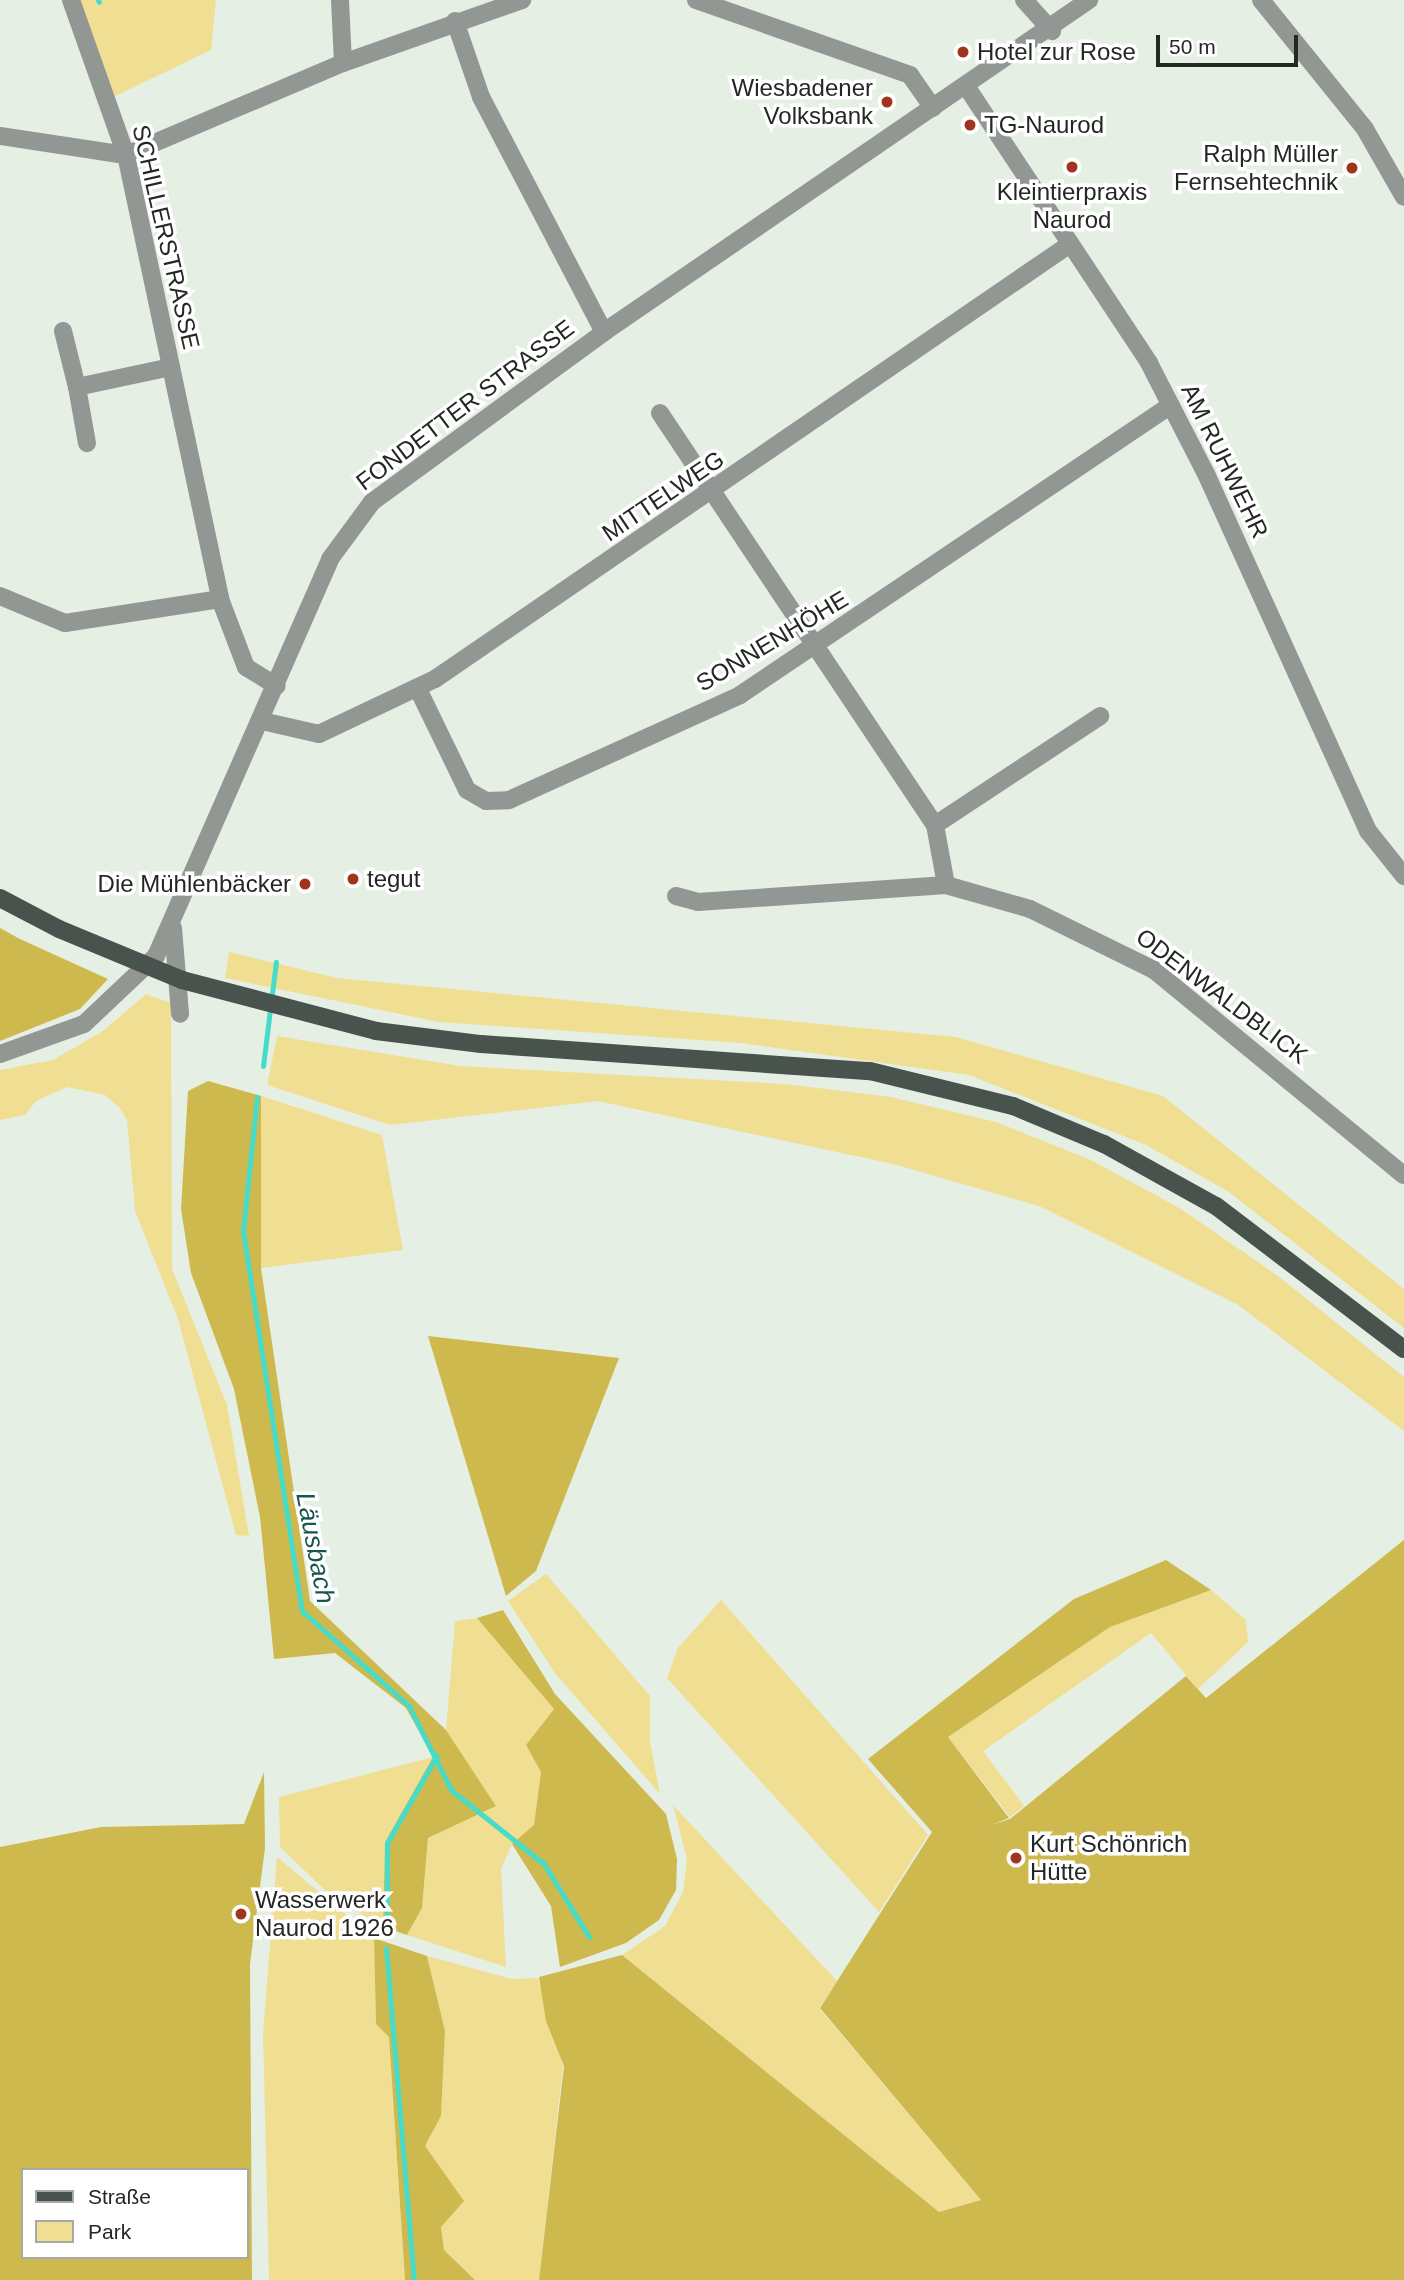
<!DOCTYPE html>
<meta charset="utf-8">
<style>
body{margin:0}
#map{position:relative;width:1404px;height:2280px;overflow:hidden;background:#e6efe4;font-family:Arial,sans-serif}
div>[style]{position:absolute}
.green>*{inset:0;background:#f0df92}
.forest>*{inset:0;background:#ceb94f}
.stream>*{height:5px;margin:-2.5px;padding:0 2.5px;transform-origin:2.5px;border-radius:2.5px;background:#46dcc9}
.minor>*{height:18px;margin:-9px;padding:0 9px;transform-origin:9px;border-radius:9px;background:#929794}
.tertiary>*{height:18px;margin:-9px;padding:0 9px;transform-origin:9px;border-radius:9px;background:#929794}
.primary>*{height:18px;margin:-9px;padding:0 9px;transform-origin:9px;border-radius:9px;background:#49534e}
.primary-bridge>*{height:18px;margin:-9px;padding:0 9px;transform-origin:9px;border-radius:9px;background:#49534e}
.dots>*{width:19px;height:19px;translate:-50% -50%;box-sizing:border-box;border:4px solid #fff;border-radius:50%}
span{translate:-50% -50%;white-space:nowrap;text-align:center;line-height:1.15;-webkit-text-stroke:7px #fff;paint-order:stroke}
.poi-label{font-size:24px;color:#242723}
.left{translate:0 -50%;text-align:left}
.right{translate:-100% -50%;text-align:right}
.street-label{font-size:24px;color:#242723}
.water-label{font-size:26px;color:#17554d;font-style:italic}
.legend{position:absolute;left:21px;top:2168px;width:228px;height:91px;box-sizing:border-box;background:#fff;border:2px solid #a7a9a7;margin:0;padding:9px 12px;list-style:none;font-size:21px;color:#242723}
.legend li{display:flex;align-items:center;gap:14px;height:35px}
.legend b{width:35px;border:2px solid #a7a9a7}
.scale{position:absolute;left:1156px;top:35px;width:142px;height:32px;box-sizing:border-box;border:4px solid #242723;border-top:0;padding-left:9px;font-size:21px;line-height:24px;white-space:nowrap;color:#242723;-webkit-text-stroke:5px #fff;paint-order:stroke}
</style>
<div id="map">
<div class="green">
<div style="clip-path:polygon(71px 0,216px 0,211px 50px,105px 101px)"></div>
<div style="clip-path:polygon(229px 952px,337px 978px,956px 1037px,1163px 1096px,1404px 1289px,1404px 1328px,1229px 1192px,1146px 1145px,969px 1075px,741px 1043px,439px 1022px,225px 978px)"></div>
<div style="clip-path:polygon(146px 994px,171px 1003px,172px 1269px,227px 1405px,249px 1536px,236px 1535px,178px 1319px,135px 1211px,127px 1120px,119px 1107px,105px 1095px,67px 1087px,36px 1101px,25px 1115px,0 1120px,0 1070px,53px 1060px,103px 1031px)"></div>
<div style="clip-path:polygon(277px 1036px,460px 1066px,785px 1084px,891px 1097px,996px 1122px,1091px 1160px,1181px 1209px,1278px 1276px,1404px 1377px,1404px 1431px,1237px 1304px,1039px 1206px,893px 1164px,598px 1101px,390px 1125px,267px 1085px)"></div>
<div style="clip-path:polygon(261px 1096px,382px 1135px,403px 1250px,261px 1268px)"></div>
<div style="clip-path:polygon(546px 1574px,650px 1696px,650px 1742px,660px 1794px,555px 1673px,508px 1601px)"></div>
<div style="clip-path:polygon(1211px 1590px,1246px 1620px,1248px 1642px,1198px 1689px,1151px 1633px,983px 1751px,1024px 1806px,1010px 1817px,948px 1737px,1110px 1627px)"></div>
<div style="clip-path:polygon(721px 1600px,928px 1835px,879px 1912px,667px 1678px,678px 1648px)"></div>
<div style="clip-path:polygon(477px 1618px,554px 1709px,526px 1745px,541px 1772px,534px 1826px,512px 1844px,501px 1869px,506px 1967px,407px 1935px,422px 1908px,428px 1838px,496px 1806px,446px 1730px,455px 1621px)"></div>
<div style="clip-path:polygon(433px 1757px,385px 1842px,383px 1927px,330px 1895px,280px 1847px,279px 1797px)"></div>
<div style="clip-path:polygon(673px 1805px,837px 1981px,819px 2008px,981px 2200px,939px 2212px,622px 1955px,665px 1926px,683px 1892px,687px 1859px)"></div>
<div style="clip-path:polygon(277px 1857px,374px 1938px,376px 2024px,389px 2037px,405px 2280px,269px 2280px,263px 2033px)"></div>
<div style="clip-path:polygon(427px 1956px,512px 1979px,538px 1978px,563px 2066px,539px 2280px,475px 2280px,444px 2250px,425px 2146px,441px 2116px,445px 2031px)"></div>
</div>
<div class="forest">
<div style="clip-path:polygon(0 928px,20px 939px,108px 979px,80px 1009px,0 1041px)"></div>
<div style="clip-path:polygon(208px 1081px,261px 1096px,261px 1268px,310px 1601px,446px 1730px,496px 1806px,428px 1838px,422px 1908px,407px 1935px,383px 1927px,385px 1842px,433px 1757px,406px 1708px,335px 1653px,274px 1659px,260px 1517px,234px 1389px,191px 1273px,181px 1209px,188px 1091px)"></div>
<div style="clip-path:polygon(428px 1336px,619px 1358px,536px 1571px,506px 1596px)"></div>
<div style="clip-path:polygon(1404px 1540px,1404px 2280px,539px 2280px,564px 2066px,546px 2021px,539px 1977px,622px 1955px,939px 2212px,981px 2200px,820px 2008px,932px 1832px,868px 1759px,1074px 1599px,1166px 1560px,1211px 1590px,1110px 1627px,948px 1737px,1009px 1818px,991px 1825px,1010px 1819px,1186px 1676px,1206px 1698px)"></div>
<div style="clip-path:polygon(503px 1610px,555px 1694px,666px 1814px,677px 1859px,676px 1890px,659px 1920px,626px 1943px,560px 1967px,551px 1906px,512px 1844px,534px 1825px,541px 1772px,526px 1745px,554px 1709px,477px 1618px)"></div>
<div style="clip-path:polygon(evenodd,264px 1772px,265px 1848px,250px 1964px,252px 2280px,0 2280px,0 1847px,101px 1827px,244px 1824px,264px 1772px,23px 2170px,247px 2170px,247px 2257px,23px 2257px,23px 2170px)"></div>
<div style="clip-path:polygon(374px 1938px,427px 1956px,445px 2031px,441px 2116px,425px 2146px,464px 2201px,441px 2227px,444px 2250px,475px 2280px,405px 2280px,389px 2037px,376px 2024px)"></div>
</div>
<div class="stream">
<div style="left:98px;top:0;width:2px;rotate:63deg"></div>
<div style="left:263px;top:1066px;width:105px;rotate:-82.9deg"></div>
<div style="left:257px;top:1097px;width:135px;rotate:96deg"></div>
<div style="left:243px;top:1231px;width:385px;rotate:81.2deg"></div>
<div style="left:302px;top:1611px;width:143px;rotate:41.6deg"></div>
<div style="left:409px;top:1706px;width:94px;rotate:63.4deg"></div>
<div style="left:451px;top:1790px;width:119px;rotate:38.5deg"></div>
<div style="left:544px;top:1864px;width:86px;rotate:58.3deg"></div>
<div style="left:387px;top:1924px;width:81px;rotate:-90deg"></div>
<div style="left:387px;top:1843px;width:101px;rotate:-60.4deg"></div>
<div style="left:386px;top:1948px;width:333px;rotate:85.2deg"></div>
</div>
<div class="minor">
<div style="left:71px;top:0;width:164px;rotate:70.5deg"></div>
<div style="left:126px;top:155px;width:454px;rotate:78deg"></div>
<div style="left:220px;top:599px;width:73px;rotate:69.1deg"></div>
<div style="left:246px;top:667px;width:36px;rotate:32deg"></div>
<div style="left:340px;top:0;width:63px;rotate:87.3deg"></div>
<div style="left:696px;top:0;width:227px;rotate:19.3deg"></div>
<div style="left:910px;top:75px;width:40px;rotate:55.1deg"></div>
<div style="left:1024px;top:0;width:42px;rotate:47.9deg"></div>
<div style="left:1261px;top:0;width:166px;rotate:51.1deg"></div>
<div style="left:1365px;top:129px;width:78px;rotate:60.2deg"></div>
<div style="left:455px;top:21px;width:80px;rotate:71.1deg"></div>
<div style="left:481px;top:97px;width:265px;rotate:62.4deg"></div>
<div style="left:966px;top:86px;width:332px;rotate:56.5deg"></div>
<div style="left:1149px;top:363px;width:127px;rotate:62.8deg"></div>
<div style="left:1207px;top:476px;width:390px;rotate:65.6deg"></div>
<div style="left:1368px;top:831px;width:58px;rotate:51.3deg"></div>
<div style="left:0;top:136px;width:127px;rotate:8.6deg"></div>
<div style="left:126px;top:155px;width:236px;rotate:-23deg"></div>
<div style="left:343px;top:63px;width:190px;rotate:-19.4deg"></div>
<div style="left:63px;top:331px;width:58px;rotate:76deg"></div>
<div style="left:77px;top:387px;width:96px;rotate:-12deg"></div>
<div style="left:77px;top:387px;width:57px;rotate:79.9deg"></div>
<div style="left:660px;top:413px;width:495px;rotate:56.3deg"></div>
<div style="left:935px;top:825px;width:61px;rotate:79.6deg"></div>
<div style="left:0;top:596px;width:70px;rotate:22.6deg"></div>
<div style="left:65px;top:623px;width:157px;rotate:-8.8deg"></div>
<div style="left:418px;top:689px;width:112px;rotate:64.1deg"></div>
<div style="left:467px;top:790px;width:22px;rotate:30deg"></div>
<div style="left:486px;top:801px;width:23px;rotate:-2deg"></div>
<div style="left:509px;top:800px;width:254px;rotate:-24.4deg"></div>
<div style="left:740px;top:695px;width:519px;rotate:-33.93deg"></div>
<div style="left:262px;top:721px;width:58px;rotate:12.8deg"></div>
<div style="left:319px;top:734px;width:128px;rotate:-25.4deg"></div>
<div style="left:435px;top:679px;width:770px;rotate:-34.41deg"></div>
<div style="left:935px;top:825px;width:198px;rotate:-33.4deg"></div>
<div style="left:676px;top:896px;width:23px;rotate:15deg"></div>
<div style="left:698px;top:902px;width:249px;rotate:-3.9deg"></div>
<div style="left:946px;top:885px;width:87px;rotate:15.9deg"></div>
<div style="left:1030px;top:909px;width:138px;rotate:26.2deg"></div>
<div style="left:1154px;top:970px;width:323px;rotate:39.4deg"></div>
<div style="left:173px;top:928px;width:86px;rotate:85.3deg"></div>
</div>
<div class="tertiary">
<div style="left:0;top:1054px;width:89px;rotate:-19.7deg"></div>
<div style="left:84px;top:1024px;width:99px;rotate:-43.4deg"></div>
<div style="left:156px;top:956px;width:433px;rotate:-66.3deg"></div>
<div style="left:330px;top:559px;width:71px;rotate:-53.6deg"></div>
<div style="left:372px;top:502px;width:288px;rotate:-36.2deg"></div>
<div style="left:604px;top:332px;width:588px;rotate:-34.39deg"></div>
</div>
<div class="primary">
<div style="left:0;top:898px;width:67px;rotate:27.7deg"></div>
<div style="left:376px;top:1031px;width:106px;rotate:7.1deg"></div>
<div style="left:481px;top:1044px;width:390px;rotate:4deg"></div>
<div style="left:870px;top:1071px;width:147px;rotate:13.8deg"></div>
<div style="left:1013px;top:1106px;width:99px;rotate:22.7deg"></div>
<div style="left:1104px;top:1144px;width:128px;rotate:29deg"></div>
<div style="left:1216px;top:1206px;width:236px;rotate:37.3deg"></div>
</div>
<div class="primary-bridge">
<div style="left:59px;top:929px;width:133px;rotate:22.5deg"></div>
<div style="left:182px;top:980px;width:201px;rotate:14.7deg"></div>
</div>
<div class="dots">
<div style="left:963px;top:52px;background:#9e351c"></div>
<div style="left:887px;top:102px;background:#9e351c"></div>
<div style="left:970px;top:125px;background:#9e351c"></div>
<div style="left:1072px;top:167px;background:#9e351c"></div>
<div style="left:1352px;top:168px;background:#9e351c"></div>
<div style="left:353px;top:879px;background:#9e351c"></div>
<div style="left:305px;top:884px;background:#9e351c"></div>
<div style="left:1016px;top:1858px;background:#9e351c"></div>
<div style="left:241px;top:1914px;background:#9e351c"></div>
</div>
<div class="poi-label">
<span class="left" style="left:977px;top:52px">Hotel zur Rose</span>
<span class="right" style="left:873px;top:102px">Wiesbadener<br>Volksbank</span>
<span class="left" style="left:984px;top:125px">TG-Naurod</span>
<span class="right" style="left:1338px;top:168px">Ralph Müller<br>Fernsehtechnik</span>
<span style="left:1072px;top:206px">Kleintierpraxis<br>Naurod</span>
<span class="left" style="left:367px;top:879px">tegut</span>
<span class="right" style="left:291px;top:884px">Die Mühlenbäcker</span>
<span class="left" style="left:1030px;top:1858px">Kurt Schönrich<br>Hütte</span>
<span class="left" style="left:255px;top:1914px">Wasserwerk<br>Naurod 1926</span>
</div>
<div class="street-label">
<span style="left:166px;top:237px;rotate:77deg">SCHILLERSTRASSE</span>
<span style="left:465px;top:405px;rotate:-37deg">FONDETTER STRASSE</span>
<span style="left:1225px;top:461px;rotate:64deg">AM RUHWEHR</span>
<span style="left:663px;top:496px;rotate:-34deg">MITTELWEG</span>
<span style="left:772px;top:641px;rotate:-31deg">SONNENHÖHE</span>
<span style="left:1222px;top:996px;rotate:37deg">ODENWALDBLICK</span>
</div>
<div class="water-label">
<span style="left:315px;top:1548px;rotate:79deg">Läusbach</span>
</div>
<ul class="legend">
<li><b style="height:9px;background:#49534e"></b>Straße</li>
<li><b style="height:19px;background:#f0df92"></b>Park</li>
</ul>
<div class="scale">50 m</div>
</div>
